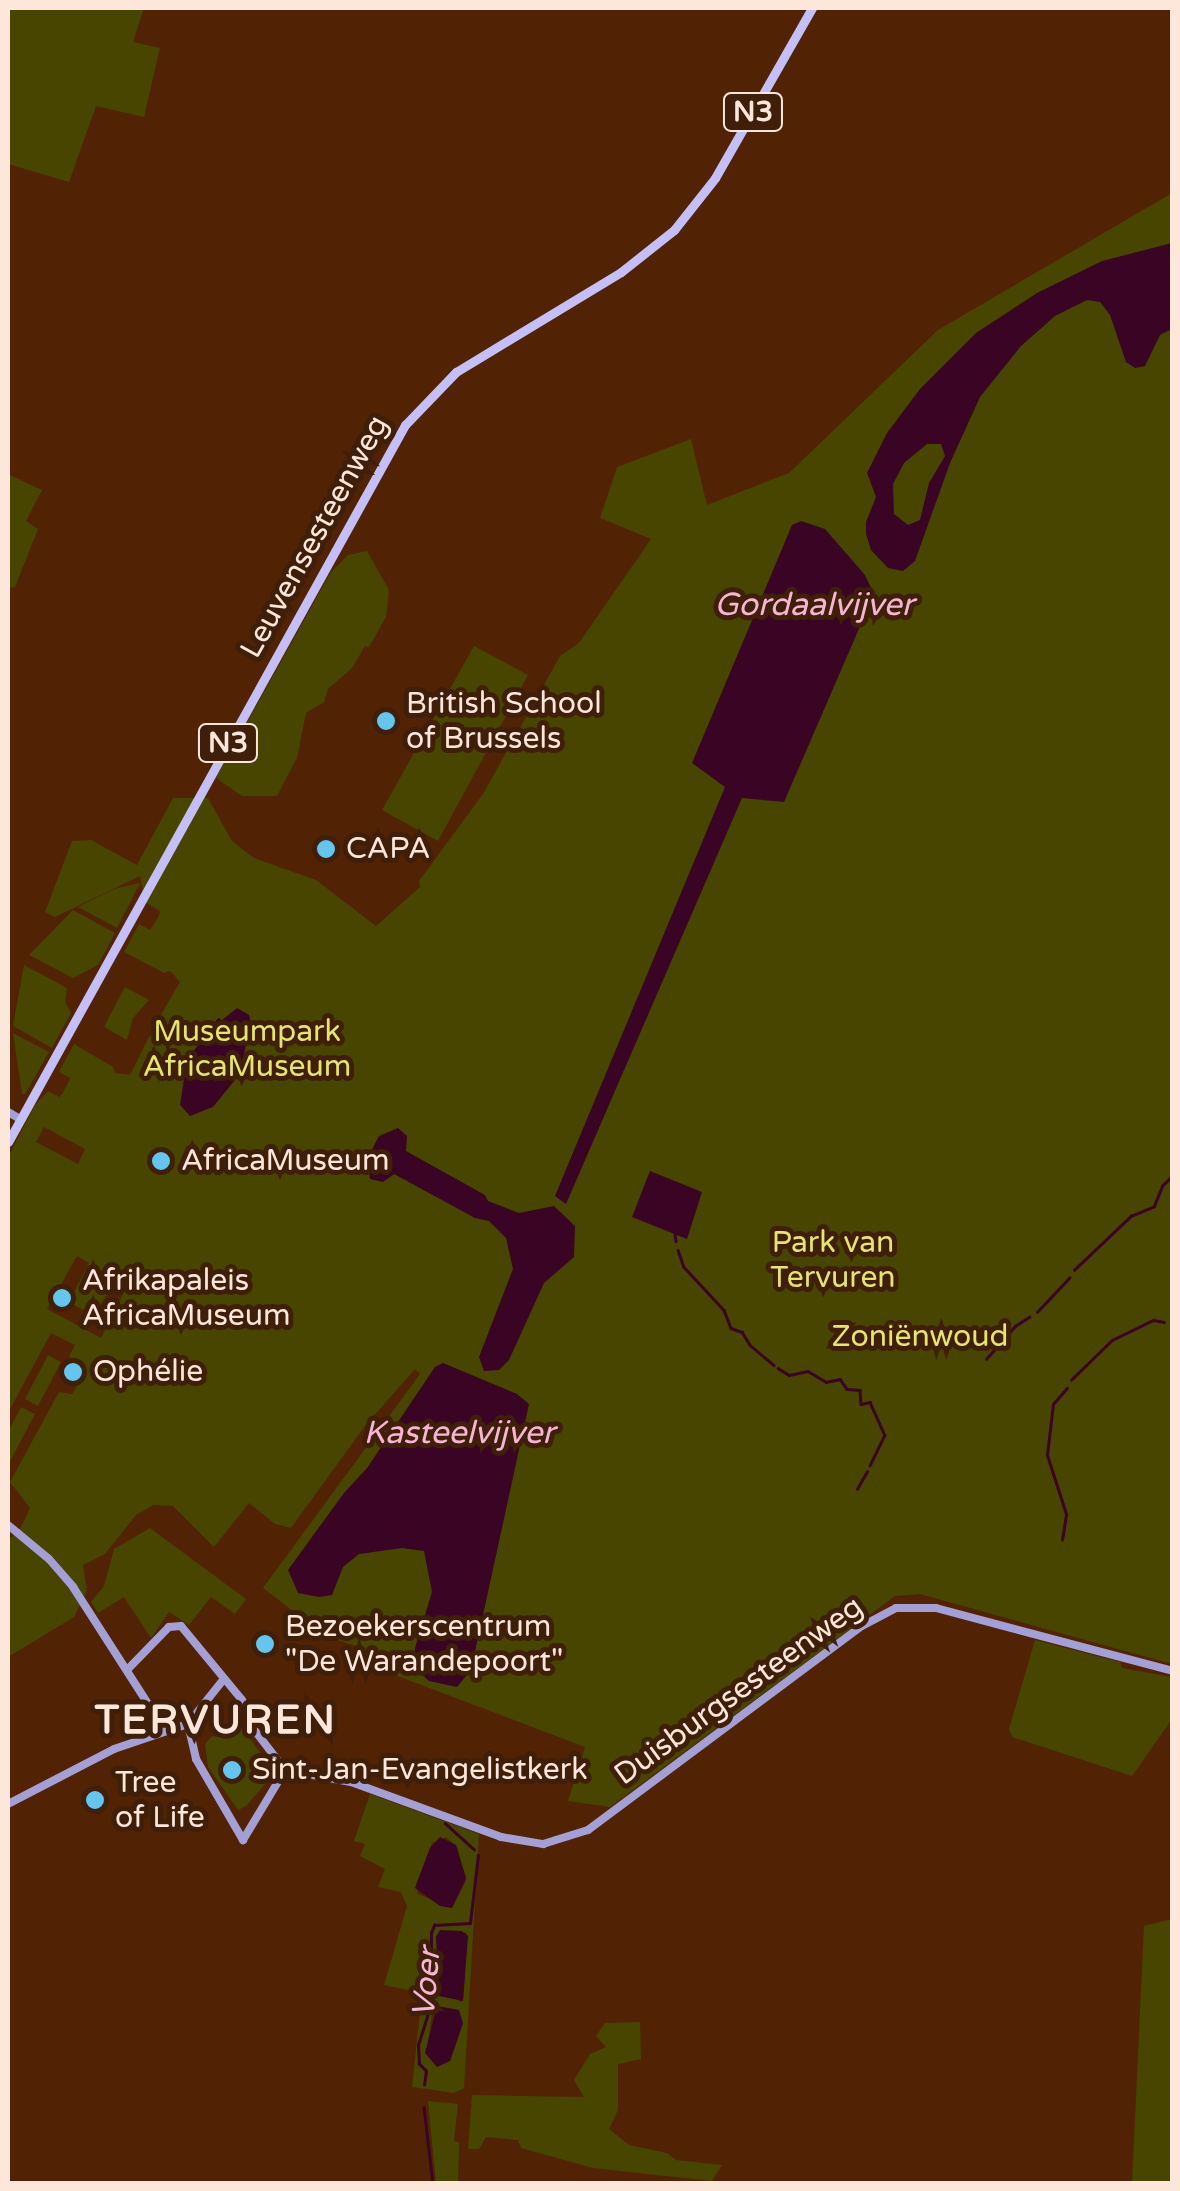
<!DOCTYPE html>
<meta charset="utf-8">
<style>
body{margin:0}
#map{position:relative;width:1180px;height:2191px;overflow:hidden;background:#512304;font-family:"Varela Round",sans-serif}
div>[style]{position:absolute}
.green>*{inset:0;background:#474500}
.water>*{inset:0;background:#3a0425}
.stream>*{height:2.5px;margin:-1.25px;padding:0 1.25px;transform-origin:1.25px;border-radius:1.25px;background:#3a0425}
.secondary>*{height:8px;margin:-4px;padding:0 4px;transform-origin:4px;border-radius:4px;background:#a49fd4}
.primary>*{height:9px;margin:-4.5px;padding:0 4.5px;transform-origin:4.5px;border-radius:4.5px;background:#c4bff6}
.dots>*{width:28px;height:28px;translate:-50% -50%;box-sizing:border-box;border:5px solid #3f1e0a;border-radius:50%}
span{translate:-50% -50%;white-space:nowrap;text-align:center;line-height:1.15;-webkit-text-stroke:10px #3f1e0a;paint-order:stroke}
.shield-label span{padding:2px 8px;background:#3f1e0a;border:2px solid;border-radius:8px;-webkit-text-stroke-width:0}
.shield-label{font-size:28px;color:#fde6da;font-weight:700}
.street-label{font-size:30px;color:#fde6da}
.poi-label{font-size:30px;color:#fde6da}
.left{translate:0 -50%;text-align:left}
.park-label{font-size:30px;color:#e5e46c}
.water-label{font-size:32px;color:#f7b5d5;font-style:italic}
.district-label{font-size:40px;color:#fde6da;font-weight:700;letter-spacing:2.5px}
.frame{position:absolute;inset:0;border:10px solid #fde6da;pointer-events:none}
</style>
<div id="map">
<div class="green">
<div style="clip-path:polygon(8px 8px,144px 8px,133px 42px,160px 48px,144px 117px,96px 106px,69px 182px,8px 164px)"></div>
<div style="clip-path:polygon(evenodd,1172px 193px,1172px 1664px,920px 1594px,895px 1596px,610px 1807px,568px 1801px,585px 1747px,387px 1672px,360px 1647px,327px 1637px,263px 1588px,420px 1374px,415px 1369px,365px 1426px,291px 1528px,275px 1524px,249px 1503px,214px 1547px,173px 1506px,153px 1505px,136px 1515px,105px 1554px,83px 1565px,87px 1591px,74px 1617px,8px 1657px,8px 1541px,21px 1527px,30px 1508px,10px 1482px,59px 1392px,72px 1394px,84px 1375px,69px 1356px,75px 1345px,51px 1333px,8px 1413px,8px 1157px,35px 1105px,48px 1091px,59px 1097px,63px 1093px,70px 1078px,59px 1072px,74px 1044px,113px 1067px,115px 1073px,130px 1075px,149px 1037px,158px 1031px,159px 1018px,180px 982px,170px 971px,164px 973px,124px 952px,139px 924px,150px 930px,159px 916px,160px 911px,145px 902px,140px 876px,55px 917px,45px 912px,72px 841px,91px 840px,137px 865px,173px 798px,208px 798px,232px 841px,254px 858px,316px 880px,376px 926px,420px 887px,419px 881px,483px 794px,560px 656px,579px 643px,651px 539px,600px 518px,617px 467px,691px 439px,707px 505px,789px 473px,938px 330px,1172px 193px,44px 1127px,85px 1149px,78px 1164px,36px 1142px,44px 1127px,1172px 193px,77px 1256px,89px 1263px,69px 1302px,94px 1316px,116px 1278px,128px 1284px,101px 1338px,47px 1309px,77px 1256px)"></div>
<div style="clip-path:polygon(8px 474px,42px 490px,26px 521px,38px 529px,15px 587px,8px 587px)"></div>
<div style="clip-path:polygon(367px 551px,389px 590px,386px 617px,369px 647px,365px 646px,352px 668px,328px 689px,324px 702px,306px 713px,297px 758px,277px 796px,242px 796px,216px 778px,331px 572px,348px 555px)"></div>
<div style="clip-path:polygon(474px 646px,528px 675px,438px 841px,382px 810px)"></div>
<div style="clip-path:polygon(140px 883px,117px 928px,78px 907px,114px 889px)"></div>
<div style="clip-path:polygon(73px 910px,115px 933px,98px 965px,73px 978px,29px 955px)"></div>
<div style="clip-path:polygon(24px 965px,67px 988px,65px 1002px,71px 1013px,52px 1048px,13px 1026px)"></div>
<div style="clip-path:polygon(125px 987px,149px 1000px,133px 1018px,127px 1040px,104px 1027px)"></div>
<div style="clip-path:polygon(13px 1033px,49px 1052px,25px 1094px,22px 1094px)"></div>
<div style="clip-path:polygon(48px 1355px,61px 1362px,38px 1406px,25px 1399px)"></div>
<div style="clip-path:polygon(21px 1407px,35px 1414px,8px 1465px,8px 1432px)"></div>
<div style="clip-path:polygon(150px 1528px,246px 1599px,235px 1614px,211px 1597px,189px 1625px,169px 1612px,151px 1638px,124px 1597px,98px 1613px,91px 1602px,104px 1586px,114px 1549px)"></div>
<div style="clip-path:polygon(1035px 1640px,1120px 1662px,1122px 1668px,1172px 1677px,1170px 1722px,1132px 1776px,1012px 1737px,1009px 1729px)"></div>
<div style="clip-path:polygon(241px 1726px,275px 1773px,246px 1806px,238px 1810px,208px 1767px,205px 1744px,212px 1736px,221px 1737px)"></div>
<div style="clip-path:polygon(evenodd,370px 1794px,479px 1834px,464px 2088px,454px 2093px,412px 2087px,422px 1993px,384px 1985px,407px 1906px,401px 1892px,378px 1887px,385px 1869px,360px 1856px,365px 1844px,354px 1841px,370px 1794px,446px 1837px,457px 1847px,466px 1881px,452px 1908px,418px 1894px,416px 1885px,432px 1843px,446px 1837px,370px 1794px,440px 1930px,467px 1933px,463px 2001px,459px 2002px,440px 1930px,370px 1794px,432px 2013px,463px 2023px,450px 2061px,428px 2043px,432px 2013px)"></div>
<div style="clip-path:polygon(1172px 1919px,1172px 2183px,1132px 2183px,1144px 1926px)"></div>
<div style="clip-path:polygon(640px 2022px,641px 2059px,618px 2064px,618px 2110px,609px 2129px,629px 2145px,667px 2153px,676px 2160px,722px 2165px,712px 2181px,593px 2168px,521px 2148px,518px 2140px,486px 2137px,479px 2149px,468px 2149px,472px 2095px,584px 2097px,574px 2080px,590px 2054px,606px 2047px,596px 2036px,605px 2023px)"></div>
<div style="clip-path:polygon(428px 2101px,458px 2104px,454px 2141px,459px 2142px,458px 2183px,436px 2183px)"></div>
</div>
<div class="water">
<div style="clip-path:polygon(evenodd,1172px 243px,1172px 329px,1160px 335px,1145px 366px,1135px 368px,1126px 362px,1110px 315px,1100px 302px,1087px 300px,1055px 316px,1021px 346px,980px 397px,950px 463px,915px 561px,903px 571px,888px 568px,871px 550px,866px 534px,866px 522px,876px 497px,867px 473px,887px 433px,920px 389px,976px 333px,1037px 293px,1102px 261px,1172px 243px,927px 444px,941px 444px,945px 456px,929px 483px,920px 520px,908px 525px,894px 514px,893px 484px,904px 463px,927px 444px)"></div>
<div style="clip-path:polygon(801px 521px,825px 529px,865px 575px,874px 594px,784px 802px,742px 798px,566px 1204px,555px 1196px,725px 787px,692px 763px,792px 525px)"></div>
<div style="clip-path:polygon(237px 1008px,249px 1015px,251px 1024px,239px 1075px,213px 1107px,190px 1116px,180px 1105px,187px 1060px,218px 1018px,222px 1020px)"></div>
<div style="clip-path:polygon(398px 1128px,407px 1136px,406px 1151px,485px 1195px,488px 1201px,519px 1213px,554px 1206px,575px 1226px,574px 1257px,544px 1283px,509px 1360px,499px 1370px,484px 1371px,479px 1357px,513px 1269px,506px 1238px,489px 1221px,475px 1218px,394px 1174px,383px 1182px,370px 1179px,367px 1159px,379px 1136px)"></div>
<div style="clip-path:polygon(650px 1171px,702px 1192px,687px 1239px,632px 1217px)"></div>
<div style="clip-path:polygon(443px 1363px,517px 1394px,529px 1404px,471px 1670px,457px 1687px,429px 1681px,415px 1668px,415px 1648px,432px 1592px,424px 1551px,402px 1548px,359px 1554px,343px 1567px,332px 1595px,319px 1597px,298px 1593px,288px 1570px,344px 1493px,367px 1468px,435px 1367px)"></div>
<div style="clip-path:polygon(440px 1837px,456px 1845px,466px 1878px,452px 1908px,440px 1906px,415px 1888px,430px 1848px)"></div>
<div style="clip-path:polygon(440px 1930px,462px 1931px,468px 1936px,463px 2001px,439px 1996px,436px 1937px)"></div>
<div style="clip-path:polygon(437px 2006px,459px 2010px,463px 2023px,450px 2061px,437px 2067px,425px 2053px)"></div>
</div>
<div class="stream">
<div style="left:675px;top:1234px;width:7px;rotate:82deg"></div>
<div style="left:678px;top:1250px;width:18px;rotate:71deg"></div>
<div style="left:684px;top:1267px;width:59px;rotate:47.1deg"></div>
<div style="left:724px;top:1310px;width:19px;rotate:69deg"></div>
<div style="left:731px;top:1328px;width:12px;rotate:20deg"></div>
<div style="left:742px;top:1332px;width:15px;rotate:58deg"></div>
<div style="left:750px;top:1345px;width:31px;rotate:40deg"></div>
<div style="left:1074px;top:1270px;width:79px;rotate:-43.5deg"></div>
<div style="left:1131px;top:1216px;width:25px;rotate:-23deg"></div>
<div style="left:1154px;top:1206px;width:22px;rotate:-68deg"></div>
<div style="left:1162px;top:1186px;width:14px;rotate:-45deg"></div>
<div style="left:1037px;top:1312px;width:47px;rotate:-46.7deg"></div>
<div style="left:986px;top:1359px;width:44px;rotate:-48.7deg"></div>
<div style="left:1015px;top:1326px;width:17px;rotate:-33deg"></div>
<div style="left:778px;top:1368px;width:13px;rotate:32deg"></div>
<div style="left:789px;top:1375px;width:19px;rotate:-12deg"></div>
<div style="left:808px;top:1371px;width:21px;rotate:31deg"></div>
<div style="left:826px;top:1382px;width:14px;rotate:-12deg"></div>
<div style="left:840px;top:1379px;width:12px;rotate:55deg"></div>
<div style="left:847px;top:1389px;width:13px;rotate:4deg"></div>
<div style="left:860px;top:1390px;width:14px;rotate:86deg"></div>
<div style="left:861px;top:1404px;width:9px;rotate:-13deg"></div>
<div style="left:870px;top:1402px;width:36px;rotate:66deg"></div>
<div style="left:885px;top:1435px;width:34px;rotate:116deg"></div>
<div style="left:1071px;top:1380px;width:57px;rotate:-44.3deg"></div>
<div style="left:1112px;top:1340px;width:46px;rotate:-26deg"></div>
<div style="left:1153px;top:1320px;width:11px;rotate:10deg"></div>
<div style="left:857px;top:1489px;width:20px;rotate:-60deg"></div>
<div style="left:1062px;top:1540px;width:26px;rotate:-81deg"></div>
<div style="left:1066px;top:1514px;width:62px;rotate:-107.9deg"></div>
<div style="left:1047px;top:1455px;width:51px;rotate:-83.3deg"></div>
<div style="left:1053px;top:1404px;width:21px;rotate:-49deg"></div>
<div style="left:445px;top:1823px;width:39px;rotate:42deg"></div>
<div style="left:424px;top:2085px;width:14px;rotate:-82deg"></div>
<div style="left:426px;top:2071px;width:10px;rotate:-135deg"></div>
<div style="left:419px;top:2064px;width:19px;rotate:-93deg"></div>
<div style="left:418px;top:2045px;width:43px;rotate:-72.4deg"></div>
<div style="left:431px;top:2004px;width:71px;rotate:-90deg"></div>
<div style="left:431px;top:1933px;width:9px;rotate:-69deg"></div>
<div style="left:434px;top:1925px;width:36px;rotate:-3deg"></div>
<div style="left:470px;top:1923px;width:68px;rotate:-83.3deg"></div>
<div style="left:424px;top:2107px;width:78px;rotate:83.3deg"></div>
</div>
<div class="secondary">
<div style="left:8px;top:1112px;width:14px;rotate:30deg"></div>
<div style="left:8px;top:1525px;width:53px;rotate:39.7deg"></div>
<div style="left:49px;top:1559px;width:37px;rotate:49deg"></div>
<div style="left:73px;top:1587px;width:169px;rotate:57.3deg"></div>
<div style="left:127px;top:1670px;width:60px;rotate:-45.7deg"></div>
<div style="left:169px;top:1627px;width:12px;rotate:-5deg"></div>
<div style="left:181px;top:1626px;width:96px;rotate:50.5deg"></div>
<div style="left:242px;top:1700px;width:24px;rotate:73deg"></div>
<div style="left:249px;top:1723px;width:59px;rotate:52.5deg"></div>
<div style="left:188px;top:1724px;width:36px;rotate:77deg"></div>
<div style="left:196px;top:1759px;width:94px;rotate:59.9deg"></div>
<div style="left:243px;top:1840px;width:82px;rotate:-59deg"></div>
<div style="left:188px;top:1724px;width:56px;rotate:-51.5deg"></div>
<div style="left:285px;top:1770px;width:67px;rotate:10.3deg"></div>
<div style="left:351px;top:1782px;width:160px;rotate:20.1deg"></div>
<div style="left:501px;top:1837px;width:43px;rotate:9.5deg"></div>
<div style="left:543px;top:1844px;width:47px;rotate:-17.3deg"></div>
<div style="left:588px;top:1830px;width:342px;rotate:-36.7deg"></div>
<div style="left:862px;top:1626px;width:38px;rotate:-28deg"></div>
<div style="left:896px;top:1608px;width:40px"></div>
<div style="left:936px;top:1608px;width:244px;rotate:14.9deg"></div>
<div style="left:8px;top:1804px;width:119px;rotate:-27.4deg"></div>
<div style="left:114px;top:1749px;width:78px;rotate:-18.7deg"></div>
</div>
<div class="primary">
<div style="left:8px;top:1142px;width:820px;rotate:-61.03deg"></div>
<div style="left:405px;top:425px;width:74px;rotate:-46.1deg"></div>
<div style="left:456px;top:372px;width:193px;rotate:-31.2deg"></div>
<div style="left:621px;top:272px;width:68px;rotate:-38.4deg"></div>
<div style="left:674px;top:230px;width:66px;rotate:-51.7deg"></div>
<div style="left:715px;top:178px;width:196px;rotate:-60.3deg"></div>
</div>
<div class="dots">
<div style="left:386px;top:721px;background:#65c5ee"></div>
<div style="left:326px;top:849px;background:#65c5ee"></div>
<div style="left:161px;top:1161px;background:#65c5ee"></div>
<div style="left:62px;top:1298px;background:#65c5ee"></div>
<div style="left:73px;top:1372px;background:#65c5ee"></div>
<div style="left:265px;top:1644px;background:#65c5ee"></div>
<div style="left:232px;top:1770px;background:#65c5ee"></div>
<div style="left:95px;top:1800px;background:#65c5ee"></div>
</div>
<div class="shield-label">
<span style="left:753px;top:112px">N3</span>
<span style="left:228px;top:743px">N3</span>
</div>
<div class="street-label">
<span style="left:315px;top:537px;rotate:-61deg">Leuvensesteenweg</span>
<span style="left:739px;top:1691px;rotate:-36deg">Duisburgsesteenweg</span>
</div>
<div class="poi-label">
<span class="left" style="left:406px;top:721px">British School<br>of Brussels</span>
<span class="left" style="left:346px;top:849px">CAPA</span>
<span class="left" style="left:181px;top:1161px">AfricaMuseum</span>
<span class="left" style="left:82px;top:1298px">Afrikapaleis<br>AfricaMuseum</span>
<span class="left" style="left:93px;top:1372px">Ophélie</span>
<span class="left" style="left:285px;top:1644px">Bezoekerscentrum<br>"De Warandepoort"</span>
<span class="left" style="left:252px;top:1770px">Sint-Jan-Evangelistkerk</span>
<span class="left" style="left:115px;top:1800px">Tree<br>of Life</span>
</div>
<div class="park-label">
<span style="left:247px;top:1049px">Museumpark<br>AfricaMuseum</span>
<span style="left:833px;top:1260px">Park van<br>Tervuren</span>
<span style="left:920px;top:1337px">Zoniënwoud</span>
</div>
<div class="water-label">
<span style="left:814px;top:605px">Gordaalvijver</span>
<span style="left:459px;top:1433px">Kasteelvijver</span>
<span style="left:427px;top:1983px;rotate:-85deg">Voer</span>
</div>
<div class="district-label">
<span style="left:216px;top:1720px">TERVUREN</span>
</div>
<div class="frame"></div>
</div>
